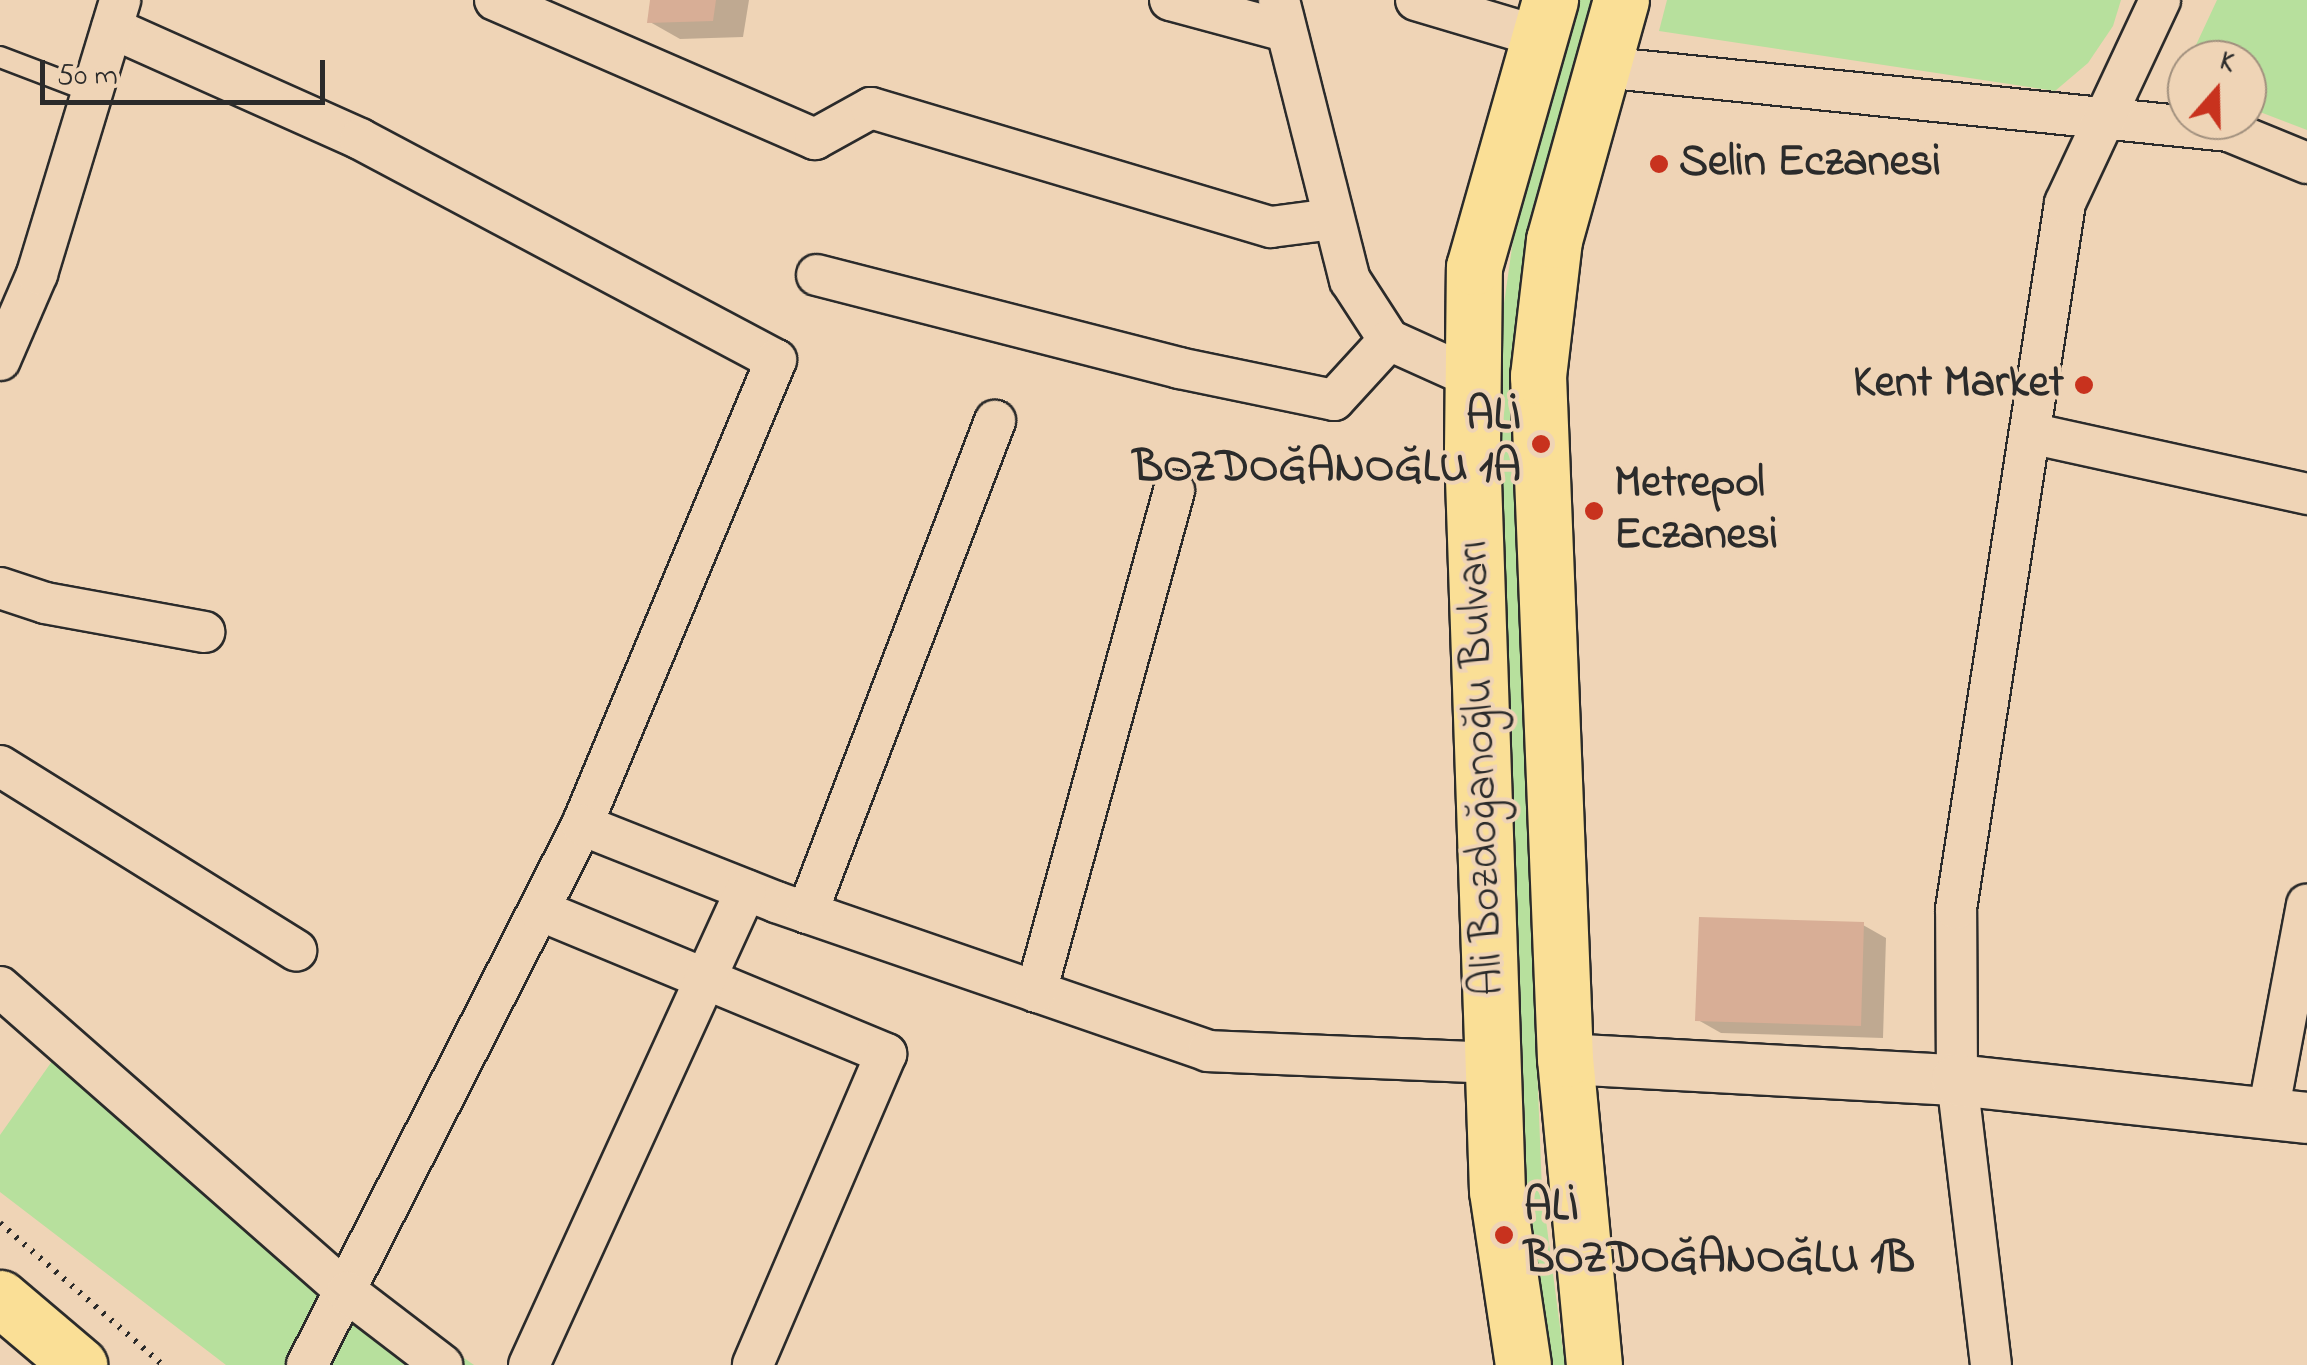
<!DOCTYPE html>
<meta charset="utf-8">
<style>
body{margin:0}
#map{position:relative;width:2307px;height:1365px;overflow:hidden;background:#efd4b6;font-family:"Indie Flower",sans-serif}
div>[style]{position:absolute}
.green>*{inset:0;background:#b7e09d}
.shadow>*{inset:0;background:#0003}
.building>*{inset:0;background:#d8ae96}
.path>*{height:6px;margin-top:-3px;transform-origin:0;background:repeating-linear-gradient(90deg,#2b2b2b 0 2.5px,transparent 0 10.5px)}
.roads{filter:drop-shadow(2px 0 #2b2b2b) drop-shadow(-2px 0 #2b2b2b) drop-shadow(0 2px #2b2b2b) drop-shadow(0 -2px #2b2b2b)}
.service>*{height:20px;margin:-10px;padding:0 10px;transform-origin:10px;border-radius:10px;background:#efd4b6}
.minor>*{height:40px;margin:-20px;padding:0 20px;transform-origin:20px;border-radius:20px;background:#efd4b6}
.tertiary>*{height:50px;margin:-25px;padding:0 25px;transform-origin:25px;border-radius:25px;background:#efd4b6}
.primary>*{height:55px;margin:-27.5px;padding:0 27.5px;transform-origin:27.5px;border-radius:27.5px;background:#fadf96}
.dots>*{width:28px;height:28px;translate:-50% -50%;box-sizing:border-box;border:5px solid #efd4b6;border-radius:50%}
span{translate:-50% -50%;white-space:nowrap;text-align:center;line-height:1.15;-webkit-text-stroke:8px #efd4b6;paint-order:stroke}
.poi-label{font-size:45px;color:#2b2b2b;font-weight:700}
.left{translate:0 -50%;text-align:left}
.right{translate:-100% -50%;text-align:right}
.street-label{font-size:45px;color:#2b2b2b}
.north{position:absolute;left:2167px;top:40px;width:100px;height:100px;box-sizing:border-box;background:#efd4b6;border:2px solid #a1907e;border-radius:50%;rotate:20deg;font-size:28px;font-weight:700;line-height:40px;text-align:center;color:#2b2b2b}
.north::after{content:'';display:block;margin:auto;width:35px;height:45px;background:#c8321e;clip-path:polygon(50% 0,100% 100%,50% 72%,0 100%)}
.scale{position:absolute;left:40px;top:60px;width:285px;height:45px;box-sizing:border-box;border:5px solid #2b2b2b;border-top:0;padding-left:12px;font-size:30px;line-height:35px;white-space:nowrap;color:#2b2b2b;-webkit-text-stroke:8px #efd4b6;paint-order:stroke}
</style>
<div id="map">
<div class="green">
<div style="clip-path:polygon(1578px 0,1593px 0,1528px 224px,1510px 393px,1542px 1190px,1565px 1365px,1552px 1365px,1527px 1190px,1498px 346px,1516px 219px)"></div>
<div style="clip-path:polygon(1667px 0,2121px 0,2113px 26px,2088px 63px,2055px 91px,1659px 31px)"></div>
<div style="clip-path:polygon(2217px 0,2307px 0,2307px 130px,2247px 107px,2247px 60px,2189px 60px)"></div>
<div style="clip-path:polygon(62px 1047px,382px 1301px,474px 1365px,226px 1365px,0 1192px,0 1135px)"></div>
</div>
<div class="shadow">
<div style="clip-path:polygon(653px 0,749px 0,743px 37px,680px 39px,650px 22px)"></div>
<div style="clip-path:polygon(1863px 925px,1886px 938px,1883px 1038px,1721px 1033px,1698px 1020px)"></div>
</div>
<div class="building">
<div style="clip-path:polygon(650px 0,716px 0,713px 21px,647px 23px)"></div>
<div style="clip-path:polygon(1699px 917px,1864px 922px,1861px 1026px,1695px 1021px)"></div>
</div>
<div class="path">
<div style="left:0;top:1223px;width:216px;rotate:41.1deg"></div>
</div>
<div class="roads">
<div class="service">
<div style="left:0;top:57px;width:98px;rotate:20.8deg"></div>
</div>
<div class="minor">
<div style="left:495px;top:0;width:349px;rotate:23.5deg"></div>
<div style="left:815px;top:139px;width:64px;rotate:-29deg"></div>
<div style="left:871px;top:108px;width:417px;rotate:16.6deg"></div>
<div style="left:1271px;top:227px;width:63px;rotate:-7.4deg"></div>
<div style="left:1170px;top:0;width:119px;rotate:15.1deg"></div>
<div style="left:1279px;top:0;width:289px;rotate:75.8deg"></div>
<div style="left:1350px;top:280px;width:72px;rotate:57deg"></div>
<div style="left:1389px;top:340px;width:92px;rotate:24.3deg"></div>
<div style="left:1416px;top:0;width:129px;rotate:16.6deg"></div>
<div style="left:112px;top:28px;width:272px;rotate:24.1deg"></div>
<div style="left:360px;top:139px;width:471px;rotate:28deg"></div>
<div style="left:776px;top:360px;width:504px;rotate:112.65deg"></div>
<div style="left:582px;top:825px;width:606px;rotate:116.99deg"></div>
<div style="left:1602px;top:67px;width:630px;rotate:5.83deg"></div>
<div style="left:2229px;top:131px;width:84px;rotate:22.3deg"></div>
<div style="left:817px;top:275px;width:374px;rotate:14.4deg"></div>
<div style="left:1179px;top:368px;width:158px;rotate:11.7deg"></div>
<div style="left:1334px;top:400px;width:81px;rotate:-47.5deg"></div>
<div style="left:0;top:360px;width:94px;rotate:-66.7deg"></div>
<div style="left:37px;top:274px;width:286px;rotate:-73.1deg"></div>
<div style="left:2030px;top:433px;width:284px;rotate:12.4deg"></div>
<div style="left:0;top:588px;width:47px;rotate:18.4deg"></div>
<div style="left:45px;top:603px;width:162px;rotate:10.3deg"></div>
<div style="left:0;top:766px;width:349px;rotate:31.9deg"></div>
<div style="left:582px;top:825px;width:209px;rotate:21.6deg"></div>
<div style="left:776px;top:902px;width:457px;rotate:19deg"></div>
<div style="left:1208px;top:1051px;width:286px;rotate:2.4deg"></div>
<div style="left:539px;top:910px;width:376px;rotate:22.5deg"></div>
<div style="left:886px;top:1054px;width:338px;rotate:113.2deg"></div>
<div style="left:807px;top:913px;width:527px;rotate:-69.09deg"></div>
<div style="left:0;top:987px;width:462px;rotate:41.3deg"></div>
<div style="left:347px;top:1292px;width:120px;rotate:37.5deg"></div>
<div style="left:1036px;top:992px;width:520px;rotate:-74.6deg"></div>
<div style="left:2268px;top:1113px;width:212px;rotate:-79.4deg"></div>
<div style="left:529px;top:1365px;width:522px;rotate:-65.45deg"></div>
<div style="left:1991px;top:1365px;width:287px;rotate:-96.8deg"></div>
<div style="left:1957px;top:1080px;width:171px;rotate:-90.3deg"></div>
<div style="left:1956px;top:909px;width:714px;rotate:-81.22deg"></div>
<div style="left:2065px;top:203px;width:224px;rotate:-64.9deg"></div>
</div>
<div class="tertiary">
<div style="left:1565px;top:1059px;width:393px;rotate:3.1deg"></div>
<div style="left:1957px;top:1080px;width:352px;rotate:6.2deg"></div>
</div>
<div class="primary">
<div style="left:0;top:1298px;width:104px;rotate:40.3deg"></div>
<div style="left:1523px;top:1365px;width:176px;rotate:-98.5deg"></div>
<div style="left:1497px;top:1191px;width:741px;rotate:-91.93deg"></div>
<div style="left:1472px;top:450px;width:183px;rotate:-89.4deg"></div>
<div style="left:1474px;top:267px;width:278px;rotate:-74.1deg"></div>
<div style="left:1594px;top:1365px;width:307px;rotate:-95.4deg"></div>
<div style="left:1565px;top:1059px;width:684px;rotate:-92.26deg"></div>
<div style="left:1538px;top:376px;width:137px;rotate:-83.3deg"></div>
<div style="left:1554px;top:240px;width:249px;rotate:-74.4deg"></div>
</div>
</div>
<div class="dots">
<div style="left:1659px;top:164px;background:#c8321e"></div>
<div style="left:2084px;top:385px;background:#c8321e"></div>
<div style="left:1541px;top:444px;background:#c8321e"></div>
<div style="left:1594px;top:511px;background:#c8321e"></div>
<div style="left:1504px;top:1235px;background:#c8321e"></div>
</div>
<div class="poi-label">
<span class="left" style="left:1679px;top:164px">Selin Eczanesi</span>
<span class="right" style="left:2064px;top:385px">Kent Market</span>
<span class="right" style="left:1521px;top:444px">ALİ<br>BOZDOĞANOĞLU 1A</span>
<span class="left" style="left:1614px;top:511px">Metrepol<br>Eczanesi</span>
<span class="left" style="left:1524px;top:1235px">ALİ<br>BOZDOĞANOĞLU 1B</span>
</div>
<div class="street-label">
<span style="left:1483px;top:768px;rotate:-92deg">Ali Bozdoğanoğlu Bulvarı</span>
</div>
<div class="north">K</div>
<div class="scale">50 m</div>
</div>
